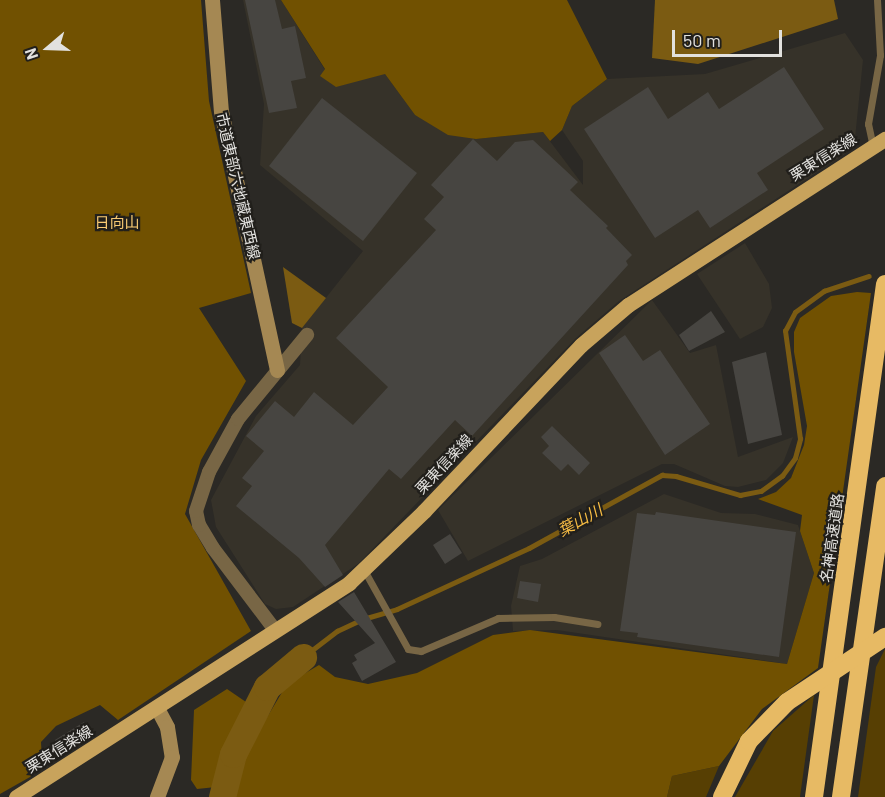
<!DOCTYPE html>
<meta charset="utf-8">
<style>
body{margin:0}
#map{position:relative;width:885px;height:797px;overflow:hidden;background:#2b2925;font-family:Barlow,"Noto Sans JP",sans-serif}
div>[style]{position:absolute}
.built>*{inset:0;background:#363229}
.green>*{inset:0;background:#573f03}
.forest>*{inset:0;background:#715101}
.water>*{inset:0;background:#7b5b12}
.stream>*{height:4.5px;margin:-2.25px;padding:0 2.25px;transform-origin:2.25px;border-radius:2.25px;background:#7b5b12}
.river>*{height:27px;margin:-13.5px;padding:0 13.5px;transform-origin:13.5px;border-radius:13.5px;background:#7b5b12}
.building>*{inset:0;background:#474541}
.lane>*{height:7px;margin:-3.5px;padding:0 3.5px;transform-origin:3.5px;border-radius:3.5px;background:#786645}
.street>*{height:14px;margin:-7px;padding:0 7px;transform-origin:7px;border-radius:7px;background:#786645}
.secondary>*{height:15px;margin:-7.5px;padding:0 7.5px;transform-origin:7.5px;border-radius:7.5px;background:#a58853}
.primary>*{height:15px;margin:-7.5px;padding:0 7.5px;transform-origin:7.5px;border-radius:7.5px;background:#c8a35c}
.highway>*{height:18px;margin:-9px;padding:0 9px;transform-origin:9px;border-radius:9px;background:#e7ba64}
.highway-bridge>*{height:18px;margin:-9px;padding:0 9px;transform-origin:9px;border-radius:9px;background:#e7ba64}
span{translate:-50% -50%;white-space:nowrap;text-align:center;line-height:1.15;-webkit-text-stroke:4.5px #211f1b;paint-order:stroke}
.street-label{font-size:15px;color:#e2e1de}
.park-label{font-size:15px;color:#f8ca73}
.water-label{font-size:16px;color:#f6bc44;font-style:italic}
.north{position:absolute;left:18px;top:18px;width:60px;height:60px;-webkit-text-stroke:4px #211f1b;paint-order:stroke;rotate:251deg;font-size:16px;font-weight:700;line-height:24px;text-align:center;color:#e2e1de}
.north::after{content:'';display:block;margin:auto;width:21px;height:27px;background:#e2e1de;clip-path:polygon(50% 0,100% 100%,50% 72%,0 100%)}
.scale{position:absolute;left:672px;top:30px;width:110px;height:27px;box-sizing:border-box;border:3px solid #e2e1de;border-top:0;padding-left:8px;font-size:18px;line-height:21px;white-space:nowrap;color:#e2e1de;-webkit-text-stroke:4px #211f1b;paint-order:stroke}
</style>
<div id="map">
<div class="built">
<div style="clip-path:polygon(243px 0,281px 0,325px 70px,385px 74px,415px 115px,476px 139px,543px 132px,583px 185px,583px 161px,562px 130px,572px 106px,607px 79px,705px 74px,845px 33px,863px 60px,854px 148px,619px 301px,576px 338px,358px 564px,293px 607px,276px 609px,265px 604px,216px 527px,211px 500px,256px 416px,300px 365px,302px 328px,363px 251px,260px 165px,264px 104px)"></div>
<div style="clip-path:polygon(745px 243px,769px 284px,772px 308px,763px 327px,740px 339px,697px 274px)"></div>
<div style="clip-path:polygon(652px 300px,690px 353px,716px 345px,738px 457px,793px 437px,783px 463px,766px 480px,738px 487px,725px 486px,674px 464px,662px 464px,468px 561px,438px 510px)"></div>
<div style="clip-path:polygon(664px 494px,721px 513px,755px 514px,798px 525px,814px 573px,787px 664px,557px 630px,513px 631px,511px 606px,520px 566px,542px 559px)"></div>
</div>
<div class="green">
<div style="clip-path:polygon(885px 649px,885px 797px,858px 797px,876px 667px)"></div>
<div style="clip-path:polygon(814px 695px,800px 797px,735px 797px,773px 731px)"></div>
<div style="clip-path:polygon(719px 766px,706px 797px,667px 797px,672px 776px)"></div>
</div>
<div class="forest">
<div style="clip-path:polygon(0 0,201px 0,209px 101px,251px 293px,199px 308px,246px 381px,201px 460px,185px 514px,251px 631px,118px 720px,100px 705px,56px 726px,41px 742px,42px 762px,30px 777px,0 794px)"></div>
<div style="clip-path:polygon(281px 0,567px 0,607px 79px,572px 106px,562px 130px,550px 141px,543px 132px,476px 139px,448px 135px,415px 115px,385px 74px,336px 87px,320px 76px,325px 69px)"></div>
<div style="clip-path:polygon(857px 292px,871px 293px,818px 668px,762px 709px,719px 766px,672px 776px,667px 797px,232px 797px,242px 759px,287px 684px,319px 665px,335px 677px,368px 684px,417px 673px,493px 635px,530px 630px,787px 664px,814px 573px,800px 531px,802px 515px,758px 499px,776px 492px,791px 478px,804px 445px,807px 426px,794px 352px,794px 332px,800px 318px,831px 296px)"></div>
<div style="clip-path:polygon(227px 689px,246px 702px,225px 753px,216px 787px,197px 789px,191px 780px,194px 710px)"></div>
</div>
<div class="water">
<div style="clip-path:polygon(655px 0,834px 0,838px 19px,698px 64px,652px 58px)"></div>
<div style="clip-path:polygon(283px 267px,326px 298px,302px 328px,292px 323px)"></div>
</div>
<div class="stream">
<div style="left:303px;top:657px;width:43px;rotate:-37.4deg"></div>
<div style="left:337px;top:631px;width:29px;rotate:-25deg"></div>
<div style="left:363px;top:619px;width:35px;rotate:-16deg"></div>
<div style="left:397px;top:609px;width:145px;rotate:-24.8deg"></div>
<div style="left:529px;top:548px;width:152px;rotate:-28.8deg"></div>
<div style="left:662px;top:475px;width:14px;rotate:4deg"></div>
<div style="left:676px;top:476px;width:67px;rotate:16.5deg"></div>
<div style="left:740px;top:495px;width:21px;rotate:-11deg"></div>
<div style="left:761px;top:491px;width:26px;rotate:-36deg"></div>
<div style="left:782px;top:476px;width:22px;rotate:-54deg"></div>
<div style="left:795px;top:458px;width:20px;rotate:-75deg"></div>
<div style="left:800px;top:439px;width:109px;rotate:-97.9deg"></div>
<div style="left:785px;top:331px;width:21px;rotate:-62deg"></div>
<div style="left:795px;top:312px;width:36px;rotate:-36deg"></div>
<div style="left:824px;top:291px;width:47px;rotate:-18.4deg"></div>
</div>
<div class="river">
<div style="left:222px;top:797px;width:44px;rotate:-75.7deg"></div>
<div style="left:233px;top:754px;width:75px;rotate:-63.1deg"></div>
<div style="left:267px;top:687px;width:47px;rotate:-39.8deg"></div>
</div>
<div class="building">
<div style="clip-path:polygon(245px 0,275px 0,282px 29px,295px 26px,306px 78px,291px 81px,297px 108px,269px 113px)"></div>
<div style="clip-path:polygon(784px 67px,824px 129px,757px 173px,768px 190px,710px 228px,698px 210px,655px 238px,584px 129px,648px 87px,668px 119px,708px 92px,719px 109px)"></div>
<div style="clip-path:polygon(322px 98px,417px 173px,363px 241px,269px 166px)"></div>
<div style="clip-path:polygon(473px 139px,497px 161px,515px 142px,533px 140px,578px 182px,570px 190px,608px 226px,606px 228px,632px 255px,626px 261px,628px 265px,472px 436px,455px 420px,401px 479px,389px 469px,325px 545px,343px 575px,325px 587px,299px 558px,236px 506px,252px 486px,242px 478px,264px 451px,246px 436px,275px 401px,294px 417px,314px 392px,353px 425px,388px 387px,336px 338px,436px 230px,424px 219px,444px 197px,431px 185px)"></div>
<div style="clip-path:polygon(711px 311px,725px 332px,689px 351px,679px 335px)"></div>
<div style="clip-path:polygon(625px 335px,643px 361px,660px 350px,710px 424px,665px 455px,599px 353px)"></div>
<div style="clip-path:polygon(766px 352px,782px 435px,748px 444px,732px 362px)"></div>
<div style="clip-path:polygon(552px 426px,590px 463px,579px 475px,568px 464px,561px 471px,542px 453px,549px 446px,541px 437px)"></div>
<div style="clip-path:polygon(656px 512px,796px 532px,779px 657px,637px 637px,638px 633px,620px 631px,637px 513px,655px 515px)"></div>
<div style="clip-path:polygon(450px 534px,462px 553px,445px 564px,433px 545px)"></div>
<div style="clip-path:polygon(520px 581px,541px 584px,538px 602px,517px 598px)"></div>
<div style="clip-path:polygon(354px 592px,396px 662px,362px 681px,352px 663px,357px 660px,354px 655px,375px 643px,338px 602px)"></div>
<div style="clip-path:polygon(84px 722px,90px 733px,61px 751px,55px 740px)"></div>
</div>
<div class="lane">
<div style="left:873px;top:147px;width:24px;rotate:-102deg"></div>
<div style="left:868px;top:124px;width:70px;rotate:-80.1deg"></div>
<div style="left:880px;top:55px;width:55px;rotate:-93.1deg"></div>
<div style="left:364px;top:570px;width:90px;rotate:60.9deg"></div>
<div style="left:408px;top:649px;width:13px;rotate:9deg"></div>
<div style="left:421px;top:651px;width:84px;rotate:-23.2deg"></div>
<div style="left:498px;top:618px;width:56px;rotate:-1deg"></div>
<div style="left:554px;top:617px;width:44px;rotate:9.2deg"></div>
</div>
<div class="street">
<div style="left:275px;top:630px;width:103px;rotate:-127.1deg"></div>
<div style="left:213px;top:548px;width:27px;rotate:-121deg"></div>
<div style="left:199px;top:525px;width:14px;rotate:-102deg"></div>
<div style="left:196px;top:511px;width:41px;rotate:-71.6deg"></div>
<div style="left:209px;top:472px;width:60px;rotate:-61.3deg"></div>
<div style="left:238px;top:419px;width:109px;rotate:-50.6deg"></div>
</div>
<div class="secondary">
<div style="left:212px;top:0;width:111px;rotate:85.4deg"></div>
<div style="left:221px;top:111px;width:265px;rotate:77.8deg"></div>
<div style="left:157px;top:708px;width:21px;rotate:62deg"></div>
<div style="left:167px;top:727px;width:30px;rotate:81deg"></div>
<div style="left:172px;top:757px;width:43px;rotate:110.6deg"></div>
</div>
<div class="primary">
<div style="left:16px;top:797px;width:396px;rotate:-32.7deg"></div>
<div style="left:349px;top:583px;width:104px;rotate:-43.8deg"></div>
<div style="left:424px;top:511px;width:228px;rotate:-46.6deg"></div>
<div style="left:581px;top:345px;width:62px;rotate:-40.4deg"></div>
<div style="left:628px;top:305px;width:306px;rotate:-32.9deg"></div>
</div>
<div class="highway">
<div style="left:722px;top:797px;width:62px;rotate:-64.3deg"></div>
<div style="left:749px;top:741px;width:54px;rotate:-45.7deg"></div>
<div style="left:814px;top:797px;width:518px;rotate:-82.12deg"></div>
<div style="left:841px;top:797px;width:314px;rotate:-81.9deg"></div>
</div>
<div class="highway-bridge">
<div style="left:787px;top:702px;width:118px;rotate:-33.6deg"></div>
</div>
<div class="street-label">
<span style="left:823px;top:157px;rotate:-32deg">栗東信楽線</span>
<span style="left:238px;top:186px;rotate:77deg">市道東部六地蔵東西線</span>
<span style="left:444px;top:464px;rotate:-47deg">栗東信楽線</span>
<span style="left:832px;top:538px;rotate:-82deg">名神高速道路</span>
<span style="left:59px;top:749px;rotate:-32deg">栗東信楽線</span>
</div>
<div class="park-label">
<span style="left:117px;top:223px">日向山</span>
</div>
<div class="water-label">
<span style="left:580px;top:520px;rotate:-29deg">葉山川</span>
</div>
<div class="north">N</div>
<div class="scale">50 m</div>
</div>
